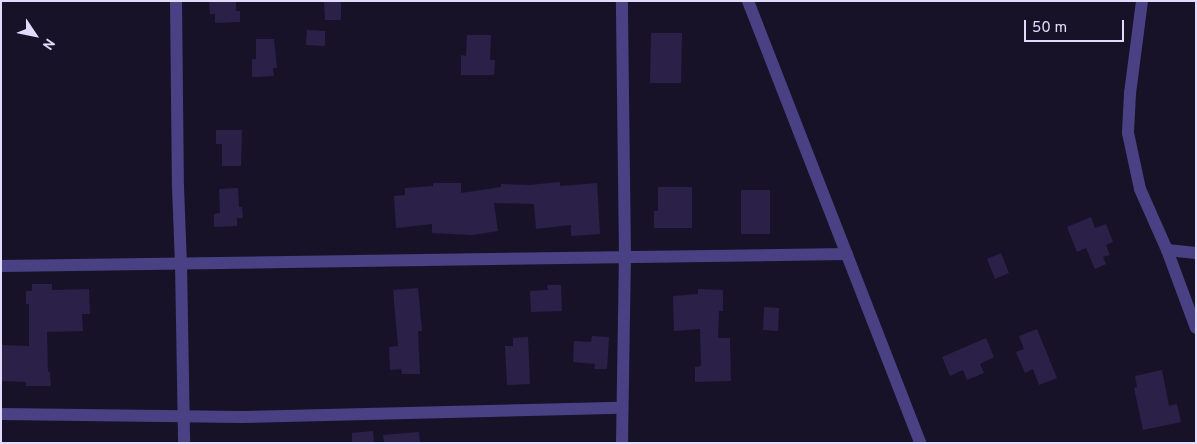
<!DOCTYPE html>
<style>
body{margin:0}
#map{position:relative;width:1197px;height:444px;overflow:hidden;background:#181228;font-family:Overpass,sans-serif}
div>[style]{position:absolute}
.building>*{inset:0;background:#2b2048}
.minor>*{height:12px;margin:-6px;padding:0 6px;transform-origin:6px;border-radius:6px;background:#494184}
span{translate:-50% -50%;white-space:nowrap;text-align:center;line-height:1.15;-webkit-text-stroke:4px #181228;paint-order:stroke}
.frame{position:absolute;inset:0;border:2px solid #e2dcfc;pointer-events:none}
.north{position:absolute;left:10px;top:10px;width:50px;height:50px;-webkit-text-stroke:4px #181228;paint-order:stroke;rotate:124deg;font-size:14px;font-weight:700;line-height:20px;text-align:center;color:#e2dcfc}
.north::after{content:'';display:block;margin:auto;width:18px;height:22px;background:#e2dcfc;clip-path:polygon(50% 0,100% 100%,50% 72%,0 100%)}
.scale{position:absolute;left:1024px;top:20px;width:100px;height:22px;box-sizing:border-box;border:2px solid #e2dcfc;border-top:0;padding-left:6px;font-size:15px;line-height:18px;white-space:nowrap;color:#e2dcfc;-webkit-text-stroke:4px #181228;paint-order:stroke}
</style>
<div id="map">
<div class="building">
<div style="clip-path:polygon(209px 1px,236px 1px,236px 11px,240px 11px,240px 22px,215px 23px,215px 14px,210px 14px)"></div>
<div style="clip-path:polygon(324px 1px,341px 1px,341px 20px,325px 20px)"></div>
<div style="clip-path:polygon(307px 30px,325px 31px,325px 46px,306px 45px)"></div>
<div style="clip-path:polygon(651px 33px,682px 33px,681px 83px,650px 83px)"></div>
<div style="clip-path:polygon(467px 35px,491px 35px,490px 60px,495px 60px,494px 75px,461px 75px,461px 55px,466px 56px)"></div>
<div style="clip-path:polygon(256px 39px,274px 39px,277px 68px,273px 68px,274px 76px,252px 77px,252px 59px,256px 59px)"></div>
<div style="clip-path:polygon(216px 130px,242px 130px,241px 166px,222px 166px,222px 144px,216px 144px)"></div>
<div style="clip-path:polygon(560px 182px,560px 186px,597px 183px,600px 234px,571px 236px,571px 225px,536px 229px,534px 204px,494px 203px,498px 231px,472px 235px,432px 233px,432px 224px,396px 228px,394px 196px,405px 195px,405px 188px,433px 186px,433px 183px,461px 183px,461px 193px,501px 187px,501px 184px,529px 185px)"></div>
<div style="clip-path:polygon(658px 187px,692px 187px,692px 228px,654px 228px,654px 211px,658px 211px)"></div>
<div style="clip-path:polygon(238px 188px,239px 207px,242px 207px,243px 218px,237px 218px,237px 226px,214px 227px,214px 214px,220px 213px,219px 189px)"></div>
<div style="clip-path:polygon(741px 190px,770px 190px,770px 234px,741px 234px)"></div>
<div style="clip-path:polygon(1091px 217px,1095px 228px,1106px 224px,1113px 242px,1106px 245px,1110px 255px,1103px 257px,1106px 264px,1095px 269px,1086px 248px,1077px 252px,1067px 227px)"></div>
<div style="clip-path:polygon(1001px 253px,1009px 273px,995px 279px,987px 259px)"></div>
<div style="clip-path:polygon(32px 284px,52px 284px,52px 290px,89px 289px,90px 314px,82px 314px,83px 331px,47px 332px,48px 372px,50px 372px,51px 386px,26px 386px,26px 382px,1px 381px,1px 345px,29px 346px,29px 304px,26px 304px,26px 291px,32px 291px)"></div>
<div style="clip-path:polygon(547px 285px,561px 285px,562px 311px,531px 312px,530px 291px,548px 290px)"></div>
<div style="clip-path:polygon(418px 288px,422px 331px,418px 331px,420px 374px,402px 374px,401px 369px,390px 370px,389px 347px,398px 346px,393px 290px)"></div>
<div style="clip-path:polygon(698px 289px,723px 290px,723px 311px,719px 311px,718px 338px,730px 338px,731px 381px,695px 382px,695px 367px,701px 366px,700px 329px,674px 331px,673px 296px,698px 294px)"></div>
<div style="clip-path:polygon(764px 307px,779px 308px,778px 331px,763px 330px)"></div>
<div style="clip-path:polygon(1037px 329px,1057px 378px,1039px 385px,1033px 369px,1025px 373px,1016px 352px,1024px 349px,1019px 336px)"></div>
<div style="clip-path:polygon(592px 336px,609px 337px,607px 369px,594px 369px,595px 364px,573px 362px,574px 341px,591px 342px)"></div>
<div style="clip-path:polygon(528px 337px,530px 384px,507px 385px,505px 346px,513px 346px,513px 338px)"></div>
<div style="clip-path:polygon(986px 338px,994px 357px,980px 364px,984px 373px,967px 380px,963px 370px,950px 376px,942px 357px)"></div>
<div style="clip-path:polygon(1162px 370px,1169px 406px,1177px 404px,1181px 422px,1143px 430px,1134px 388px,1137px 387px,1135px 376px)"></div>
<div style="clip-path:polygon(373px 431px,374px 443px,352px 443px,352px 433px)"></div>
<div style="clip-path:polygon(419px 432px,420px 443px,384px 443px,383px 435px)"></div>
</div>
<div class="minor">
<div style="left:176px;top:1px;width:186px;rotate:89.4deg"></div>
<div style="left:178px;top:187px;width:77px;rotate:87.8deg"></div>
<div style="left:181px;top:264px;width:179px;rotate:89deg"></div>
<div style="left:748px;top:1px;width:474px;rotate:68.7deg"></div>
<div style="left:1142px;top:1px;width:93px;rotate:97.4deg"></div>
<div style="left:1130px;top:93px;width:40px;rotate:92.9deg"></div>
<div style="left:1128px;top:133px;width:57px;rotate:77.9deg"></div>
<div style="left:1140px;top:189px;width:67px;rotate:66.1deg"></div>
<div style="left:1167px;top:250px;width:83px;rotate:69.6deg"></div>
<div style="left:1167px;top:250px;width:29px;rotate:6deg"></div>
<div style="left:1px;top:266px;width:846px;rotate:-0.81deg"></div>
<div style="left:1px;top:414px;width:241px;rotate:0.7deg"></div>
<div style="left:242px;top:417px;width:379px;rotate:-1.4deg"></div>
<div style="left:622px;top:443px;width:185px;rotate:-89.1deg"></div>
<div style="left:625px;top:258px;width:257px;rotate:-90.7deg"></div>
</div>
<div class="frame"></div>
<div class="north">N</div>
<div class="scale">50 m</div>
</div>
